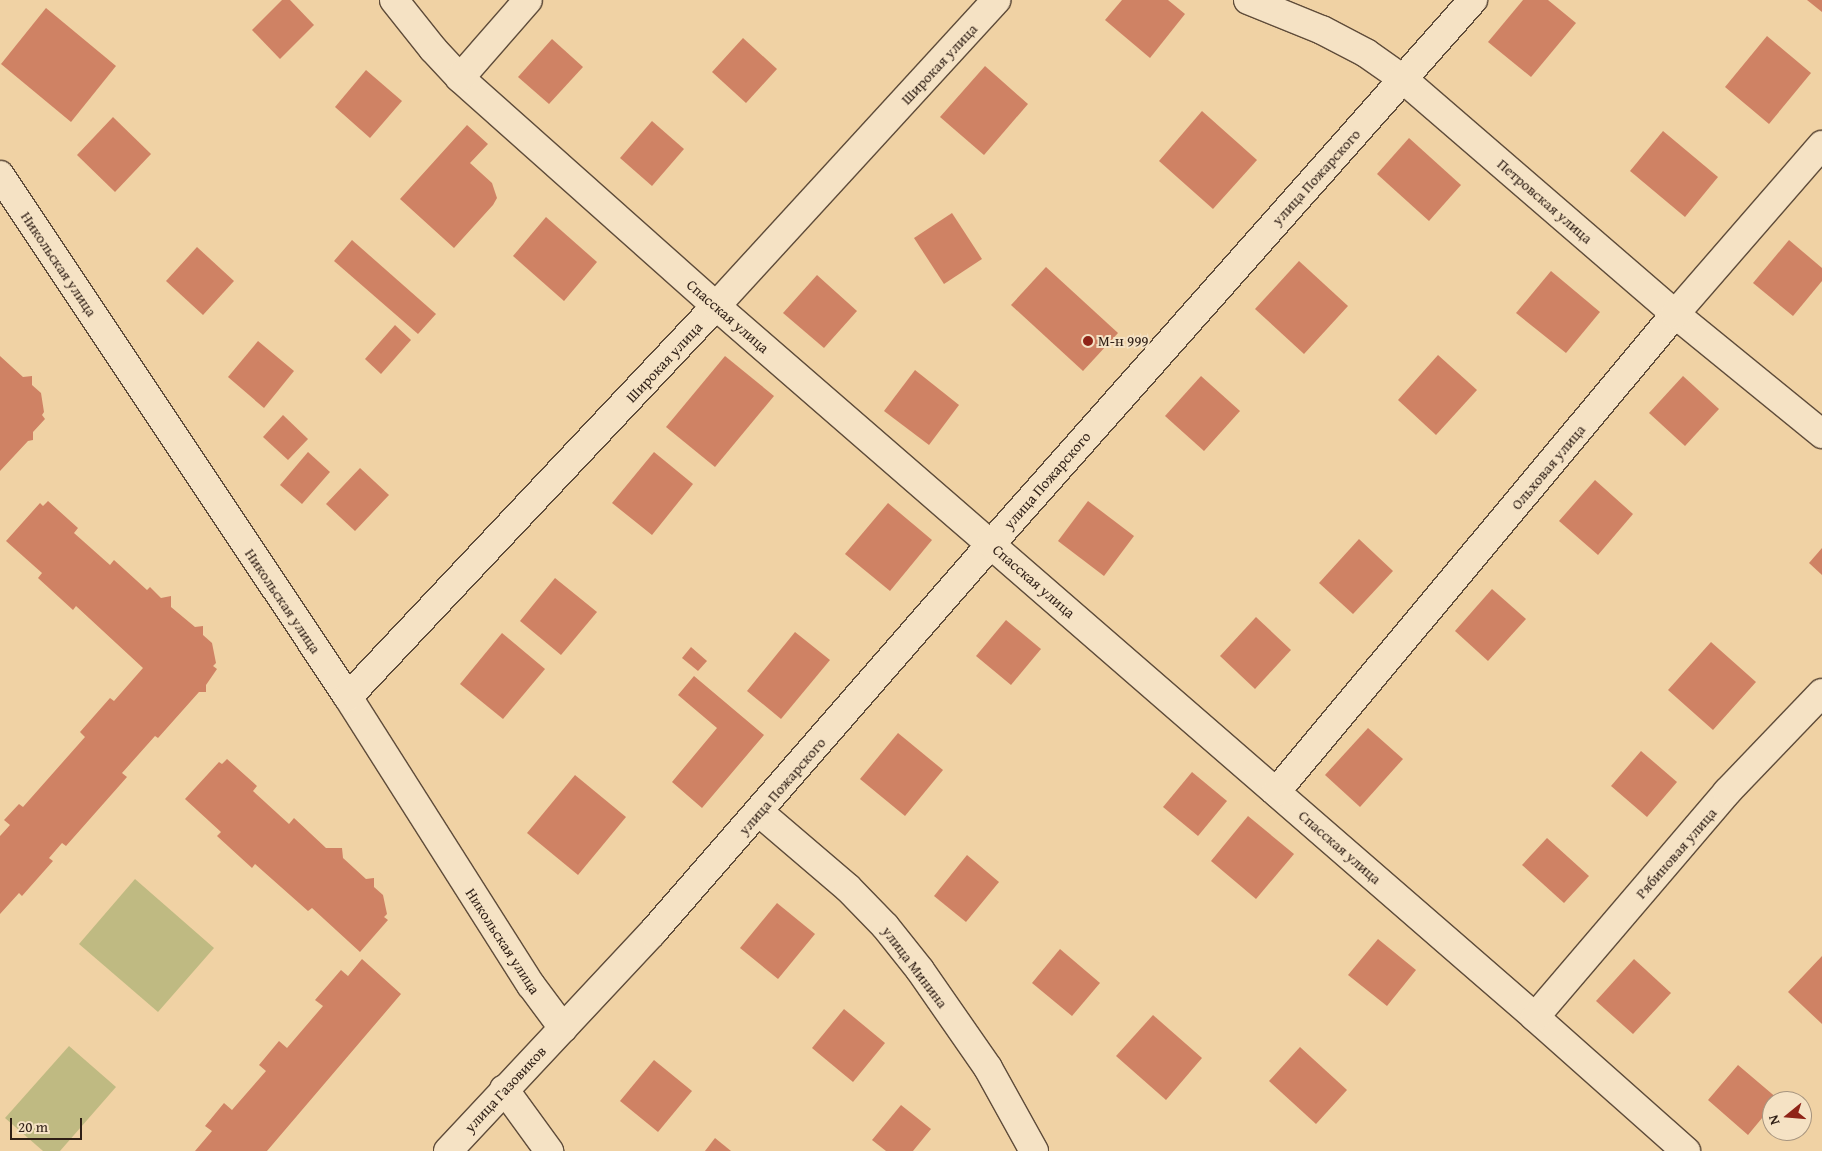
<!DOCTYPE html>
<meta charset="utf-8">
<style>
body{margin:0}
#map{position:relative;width:1822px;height:1151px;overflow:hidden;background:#f0d2a4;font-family:"Gentium Book Plus",serif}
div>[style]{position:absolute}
.green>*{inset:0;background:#bfba82}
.building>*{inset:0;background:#cf8264}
.roads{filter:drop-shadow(1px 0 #5f4c3a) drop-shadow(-1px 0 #5f4c3a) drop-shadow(0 1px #5f4c3a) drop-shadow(0 -1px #5f4c3a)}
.minor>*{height:28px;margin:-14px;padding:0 14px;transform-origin:14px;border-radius:14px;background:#f5e2c4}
.dots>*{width:14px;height:14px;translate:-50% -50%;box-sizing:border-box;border:2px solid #f5e2c4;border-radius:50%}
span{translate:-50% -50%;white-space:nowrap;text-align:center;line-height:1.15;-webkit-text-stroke:4px #f5e2c4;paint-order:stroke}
.street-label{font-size:15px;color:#2f1f16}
.poi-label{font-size:15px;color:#2f1f16}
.left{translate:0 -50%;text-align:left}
.north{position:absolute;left:1762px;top:1091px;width:50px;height:50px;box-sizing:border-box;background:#f5e2c4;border:1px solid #a6947e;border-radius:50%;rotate:253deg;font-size:14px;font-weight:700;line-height:20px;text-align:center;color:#2f1f16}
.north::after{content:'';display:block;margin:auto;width:18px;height:22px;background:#8f2418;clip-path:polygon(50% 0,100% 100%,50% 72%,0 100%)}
.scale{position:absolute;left:10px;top:1118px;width:72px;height:22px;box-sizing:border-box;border:2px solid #2f1f16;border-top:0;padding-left:6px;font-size:15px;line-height:18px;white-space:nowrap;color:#2f1f16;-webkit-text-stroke:4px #f5e2c4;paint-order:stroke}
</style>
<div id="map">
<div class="green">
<div style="clip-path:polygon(135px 879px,214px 948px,158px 1012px,79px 944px)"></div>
<div style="clip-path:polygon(69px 1046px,116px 1087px,60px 1151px,43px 1151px,5px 1118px)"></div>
</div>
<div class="building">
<div style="clip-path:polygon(282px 0,290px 0,314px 25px,280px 59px,252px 30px)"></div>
<div style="clip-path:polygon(1122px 0,1168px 0,1185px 14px,1150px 58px,1105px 20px)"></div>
<div style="clip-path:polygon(1523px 0,1548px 0,1576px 23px,1531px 77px,1488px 42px)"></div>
<div style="clip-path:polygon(1807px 0,1822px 0,1822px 12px)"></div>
<div style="clip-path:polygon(46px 8px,116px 66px,71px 122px,1px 64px)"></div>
<div style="clip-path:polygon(1767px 36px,1811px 73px,1769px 124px,1725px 87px)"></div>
<div style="clip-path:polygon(743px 38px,777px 69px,746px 103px,712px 72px)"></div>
<div style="clip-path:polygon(552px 39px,583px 67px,549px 104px,518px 77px)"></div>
<div style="clip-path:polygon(985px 66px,1028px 104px,984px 155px,940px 117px)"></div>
<div style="clip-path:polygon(366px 70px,402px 101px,370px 138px,335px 107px)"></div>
<div style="clip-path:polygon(1202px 111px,1257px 160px,1213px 209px,1159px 161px)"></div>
<div style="clip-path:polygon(113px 117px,151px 154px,115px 192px,77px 155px)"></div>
<div style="clip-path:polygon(652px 121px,684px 149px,652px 186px,620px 158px)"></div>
<div style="clip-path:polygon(467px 125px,488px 144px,470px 163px,492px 183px,497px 198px,493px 205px,454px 248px,400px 199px)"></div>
<div style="clip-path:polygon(1663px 131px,1718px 177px,1685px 217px,1630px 171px)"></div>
<div style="clip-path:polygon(1409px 138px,1461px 185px,1429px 221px,1377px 174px)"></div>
<div style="clip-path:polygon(952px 213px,982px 259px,944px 284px,914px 238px)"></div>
<div style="clip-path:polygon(546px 217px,597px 262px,564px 301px,513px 256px)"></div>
<div style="clip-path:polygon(352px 240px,436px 314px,418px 334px,334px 261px)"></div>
<div style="clip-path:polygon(1789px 240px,1822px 268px,1822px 281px,1793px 316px,1753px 283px)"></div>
<div style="clip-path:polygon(197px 247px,234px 281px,203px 315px,166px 281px)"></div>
<div style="clip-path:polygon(1299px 261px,1348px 306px,1304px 354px,1255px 309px)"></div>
<div style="clip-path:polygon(1046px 267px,1118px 333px,1083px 371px,1011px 305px)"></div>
<div style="clip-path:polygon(1551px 271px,1600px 312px,1566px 353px,1516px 313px)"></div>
<div style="clip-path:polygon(817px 275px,857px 311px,824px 348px,783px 313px)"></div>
<div style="clip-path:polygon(395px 325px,411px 340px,381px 374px,365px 359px)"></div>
<div style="clip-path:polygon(258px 341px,294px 371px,264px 408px,228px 377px)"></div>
<div style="clip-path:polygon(1438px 355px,1477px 390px,1436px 435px,1398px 400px)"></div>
<div style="clip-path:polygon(0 356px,23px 377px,32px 376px,32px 385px,41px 393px,44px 412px,42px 415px,45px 419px,33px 432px,33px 440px,28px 441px,0 471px)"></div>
<div style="clip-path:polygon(725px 356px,774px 396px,715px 467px,666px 427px)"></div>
<div style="clip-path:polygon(915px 370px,959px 405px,929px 445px,884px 411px)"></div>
<div style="clip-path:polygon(1201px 376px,1240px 411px,1204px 451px,1165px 416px)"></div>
<div style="clip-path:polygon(1683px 376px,1719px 409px,1685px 446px,1649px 413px)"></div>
<div style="clip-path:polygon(283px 415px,308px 439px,288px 460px,263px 437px)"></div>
<div style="clip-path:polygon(308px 452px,330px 472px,302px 504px,280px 485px)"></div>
<div style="clip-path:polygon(654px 452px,693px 484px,652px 535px,612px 503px)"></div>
<div style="clip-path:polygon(360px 468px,389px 495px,355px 531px,326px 504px)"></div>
<div style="clip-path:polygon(1595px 480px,1633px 514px,1598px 555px,1559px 521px)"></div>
<div style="clip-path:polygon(48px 501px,78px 528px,74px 533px,110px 565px,114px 560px,147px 590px,150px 587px,161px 598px,171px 596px,171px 607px,195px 627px,203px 626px,203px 635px,212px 643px,216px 663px,213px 666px,217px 669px,206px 685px,206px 692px,199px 692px,158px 738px,155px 736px,122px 773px,127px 777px,66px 846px,62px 843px,49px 858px,53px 861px,22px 896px,19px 893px,0 914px,0 836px,10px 825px,4px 820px,19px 804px,23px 807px,85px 737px,80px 732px,110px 698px,114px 701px,143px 668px,76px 606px,73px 610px,38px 578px,42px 573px,6px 541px,40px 503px,43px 506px)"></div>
<div style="clip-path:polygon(1088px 501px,1134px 536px,1104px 576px,1058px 541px)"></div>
<div style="clip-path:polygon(888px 503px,932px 540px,890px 591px,845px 554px)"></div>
<div style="clip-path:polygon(1359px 539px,1393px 571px,1353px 614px,1319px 583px)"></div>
<div style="clip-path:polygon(1822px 548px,1822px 575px,1809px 563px)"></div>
<div style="clip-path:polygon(555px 578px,597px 612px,561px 655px,520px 621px)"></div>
<div style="clip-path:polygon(1492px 589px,1526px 619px,1488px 661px,1455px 631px)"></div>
<div style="clip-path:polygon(1256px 617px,1291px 650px,1255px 689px,1220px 656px)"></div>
<div style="clip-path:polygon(1006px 620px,1041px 649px,1011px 685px,976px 656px)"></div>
<div style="clip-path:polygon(795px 632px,830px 660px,781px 719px,747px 691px)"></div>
<div style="clip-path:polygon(502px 633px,545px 669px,503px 719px,460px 684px)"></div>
<div style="clip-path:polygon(1711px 642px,1756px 682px,1713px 730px,1668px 690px)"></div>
<div style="clip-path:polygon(691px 647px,707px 661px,698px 671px,682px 658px)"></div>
<div style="clip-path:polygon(694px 676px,764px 735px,702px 808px,672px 782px,717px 728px,678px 695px)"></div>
<div style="clip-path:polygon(1368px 728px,1403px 759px,1360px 807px,1325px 775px)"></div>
<div style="clip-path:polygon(898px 733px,943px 770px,905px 816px,860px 779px)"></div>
<div style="clip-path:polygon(1641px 751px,1677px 782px,1647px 817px,1611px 786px)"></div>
<div style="clip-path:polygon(227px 759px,257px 786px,253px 791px,289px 824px,294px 818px,326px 848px,342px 848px,343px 858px,366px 879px,374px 878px,374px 887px,383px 895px,387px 914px,384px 917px,388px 920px,360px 952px,312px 908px,308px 911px,255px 864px,252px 868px,217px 836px,221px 832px,185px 799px,219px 762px,222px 764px)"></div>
<div style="clip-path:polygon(1192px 772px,1227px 801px,1198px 836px,1163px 807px)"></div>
<div style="clip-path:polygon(575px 775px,626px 817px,578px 875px,527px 833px)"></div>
<div style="clip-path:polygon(1248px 816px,1294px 854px,1256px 899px,1211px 861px)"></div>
<div style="clip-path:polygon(1547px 838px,1589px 876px,1564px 903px,1522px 865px)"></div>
<div style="clip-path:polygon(967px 855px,999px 882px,966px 922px,934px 896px)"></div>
<div style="clip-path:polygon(777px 903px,815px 934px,778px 979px,740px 948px)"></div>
<div style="clip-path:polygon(1378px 939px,1416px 970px,1387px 1006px,1348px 975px)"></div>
<div style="clip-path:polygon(1060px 949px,1100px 983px,1072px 1016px,1032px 983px)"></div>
<div style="clip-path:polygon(1822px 956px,1822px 1024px,1788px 992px)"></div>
<div style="clip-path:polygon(362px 959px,401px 994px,267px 1151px,195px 1151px,212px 1131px,205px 1126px,224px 1103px,232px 1110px,266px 1071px,259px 1065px,279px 1041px,287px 1048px,323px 1006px,315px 1000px,341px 970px,348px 976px)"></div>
<div style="clip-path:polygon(1634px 959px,1671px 993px,1633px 1034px,1596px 1001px)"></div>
<div style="clip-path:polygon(844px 1009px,885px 1043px,853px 1082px,812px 1048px)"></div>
<div style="clip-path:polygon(1153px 1015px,1202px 1058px,1166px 1100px,1116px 1056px)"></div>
<div style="clip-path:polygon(1300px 1047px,1347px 1090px,1316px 1124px,1269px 1081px)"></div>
<div style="clip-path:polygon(654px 1060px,692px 1091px,658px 1132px,620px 1101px)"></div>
<div style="clip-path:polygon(1738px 1065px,1778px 1099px,1772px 1101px,1772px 1106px,1748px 1135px,1708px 1100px)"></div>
<div style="clip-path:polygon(901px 1105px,931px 1129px,913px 1151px,886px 1151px,872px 1140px)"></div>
<div style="clip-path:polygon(715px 1138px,731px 1151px,705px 1151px)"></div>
</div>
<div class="roads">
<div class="minor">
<div style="left:394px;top:0;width:63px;rotate:51.5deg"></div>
<div style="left:433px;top:49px;width:40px;rotate:47deg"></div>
<div style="left:460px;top:78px;width:343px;rotate:41.7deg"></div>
<div style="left:716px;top:306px;width:1085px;rotate:40.96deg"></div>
<div style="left:1535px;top:1017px;width:202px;rotate:41.6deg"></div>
<div style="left:1248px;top:0;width:80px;rotate:22.1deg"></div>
<div style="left:1322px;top:30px;width:50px;rotate:27.6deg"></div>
<div style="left:1366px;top:53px;width:45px;rotate:35.1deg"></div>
<div style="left:1403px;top:79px;width:359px;rotate:40.8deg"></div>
<div style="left:1675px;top:314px;width:190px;rotate:39.2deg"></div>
<div style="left:460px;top:78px;width:103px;rotate:-48.9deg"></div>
<div style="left:0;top:175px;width:627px;rotate:56.31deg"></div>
<div style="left:348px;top:697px;width:341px;rotate:57.6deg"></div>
<div style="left:531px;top:985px;width:54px;rotate:53.3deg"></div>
<div style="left:348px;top:697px;width:537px;rotate:-46.74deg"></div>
<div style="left:716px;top:306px;width:415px;rotate:-47.5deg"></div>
<div style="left:1276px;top:792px;width:623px;rotate:-50.15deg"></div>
<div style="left:1675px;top:314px;width:224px;rotate:-49deg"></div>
<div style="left:759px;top:812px;width:117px;rotate:40.5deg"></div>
<div style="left:848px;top:888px;width:53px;rotate:45.8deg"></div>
<div style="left:885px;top:926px;width:56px;rotate:51.5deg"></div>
<div style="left:920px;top:970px;width:119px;rotate:55.2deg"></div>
<div style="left:988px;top:1068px;width:95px;rotate:61deg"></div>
<div style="left:1535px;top:1017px;width:296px;rotate:-49.5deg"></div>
<div style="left:1727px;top:792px;width:137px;rotate:-46.2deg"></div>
<div style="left:504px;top:1089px;width:77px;rotate:54deg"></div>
<div style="left:448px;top:1151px;width:299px;rotate:-46.9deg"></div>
<div style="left:652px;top:933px;width:516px;rotate:-48.93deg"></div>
<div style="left:991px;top:544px;width:727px;rotate:-48.46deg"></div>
</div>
</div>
<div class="dots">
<div style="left:1088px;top:341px;background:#8f2418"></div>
</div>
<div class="street-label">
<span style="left:939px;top:64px;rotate:-47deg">Широкая улица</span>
<span style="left:1316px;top:177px;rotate:-48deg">улица Пожарского</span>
<span style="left:1545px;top:201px;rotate:41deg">Петровская улица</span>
<span style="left:59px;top:264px;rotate:56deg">Никольская улица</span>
<span style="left:728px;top:316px;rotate:41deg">Спасская улица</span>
<span style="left:664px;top:362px;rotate:-47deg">Широкая улица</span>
<span style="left:1548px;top:467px;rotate:-50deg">Ольховая улица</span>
<span style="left:1047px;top:480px;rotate:-49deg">улица Пожарского</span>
<span style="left:1034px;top:581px;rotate:41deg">Спасская улица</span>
<span style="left:283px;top:601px;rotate:56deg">Никольская улица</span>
<span style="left:782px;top:786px;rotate:-49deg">улица Пожарского</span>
<span style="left:1340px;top:847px;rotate:41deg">Спасская улица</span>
<span style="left:1676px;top:853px;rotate:-49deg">Рябиновая улица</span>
<span style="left:503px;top:941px;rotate:57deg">Никольская улица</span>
<span style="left:915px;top:967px;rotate:53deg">улица Минина</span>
<span style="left:505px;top:1089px;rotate:-47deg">улица Газовиков</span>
</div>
<div class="poi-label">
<span class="left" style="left:1098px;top:341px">М-н 999</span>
</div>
<div class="north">N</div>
<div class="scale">20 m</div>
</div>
